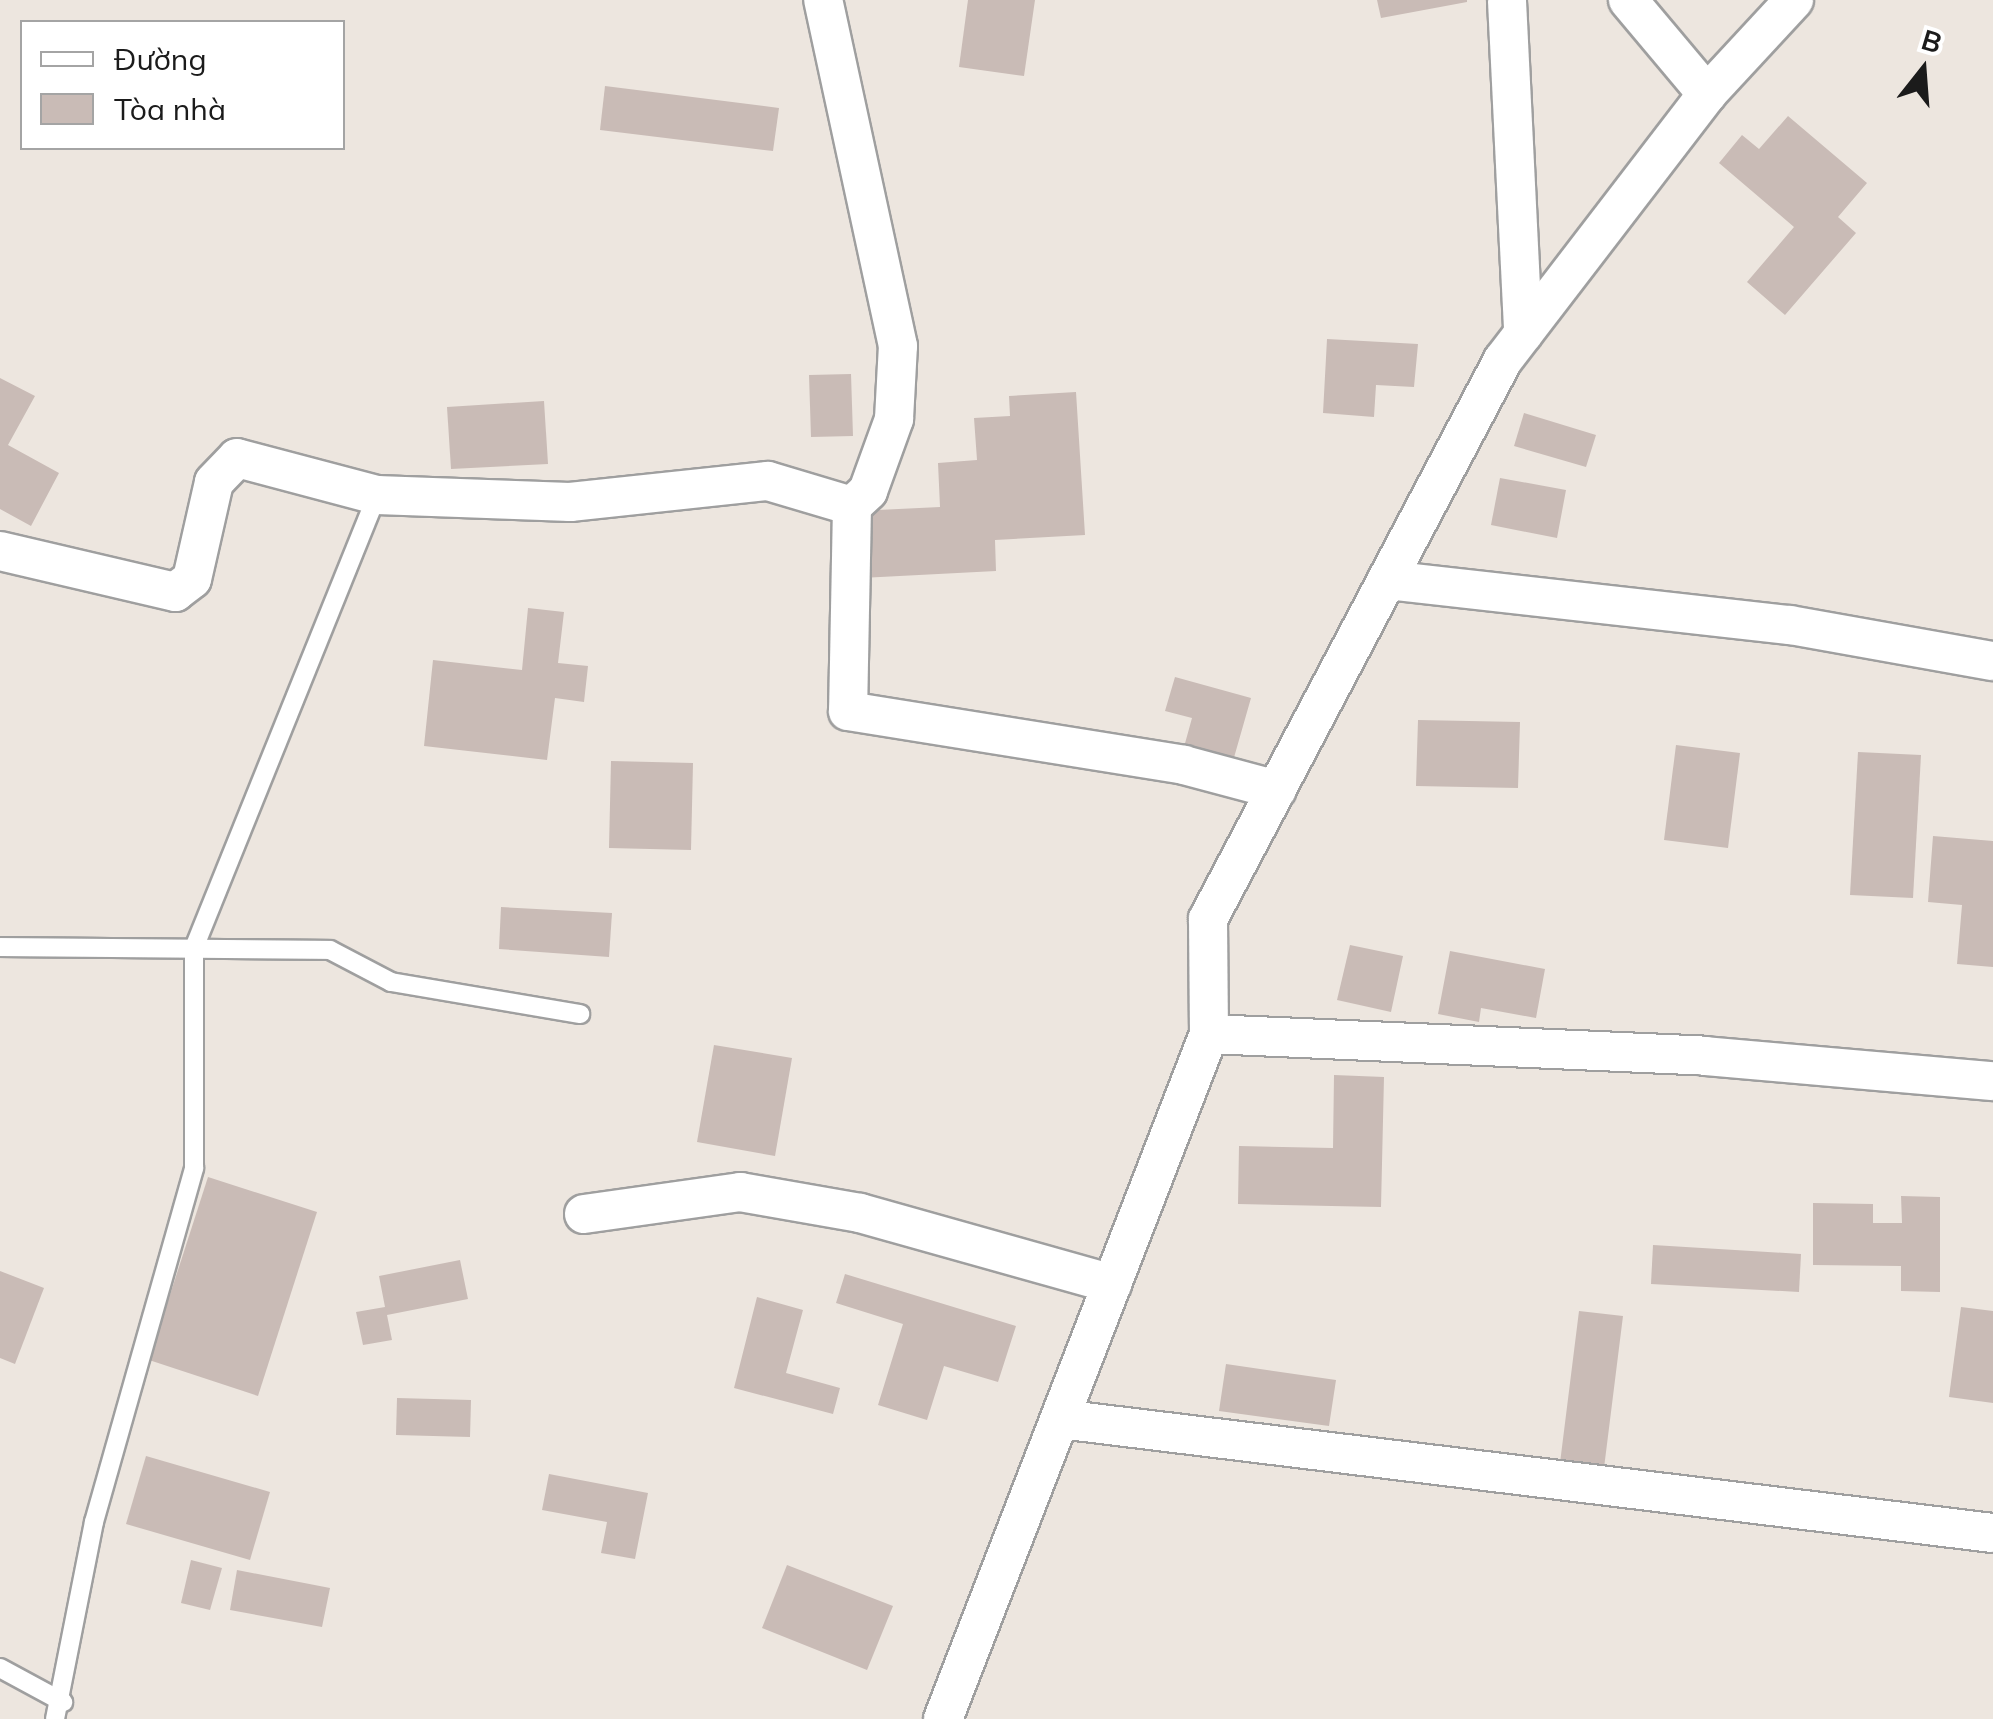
<!DOCTYPE html>
<meta charset="utf-8">
<style>
body{margin:0}
#map{position:relative;width:1993px;height:1719px;overflow:hidden;background:#ede6df;font-family:Mulish,sans-serif}
div>[style]{position:absolute}
.building>*{inset:0;background:#c9bbb6}
.roads{filter:drop-shadow(2px 0 #9f9f9f) drop-shadow(-2px 0 #9f9f9f) drop-shadow(0 2px #9f9f9f) drop-shadow(0 -2px #9f9f9f)}
.service>*{height:18px;margin:-9px;padding:0 9px;transform-origin:9px;border-radius:9px;background:#fff}
.minor>*{height:38px;margin:-19px;padding:0 19px;transform-origin:19px;border-radius:19px;background:#fff}
span{translate:-50% -50%;white-space:nowrap;text-align:center;line-height:1.15;-webkit-text-stroke:10px #fff;paint-order:stroke}
.legend{position:absolute;left:20px;top:20px;width:325px;height:130px;box-sizing:border-box;background:#fff;border:2px solid #a4a4a4;margin:0;padding:12px 18px;list-style:none;font-size:30px;color:#1b1b1b}
.legend li{display:flex;align-items:center;gap:20px;height:50px}
.legend b{width:50px;border:2px solid #a4a4a4}
.north{position:absolute;left:1873px;top:20px;width:100px;height:100px;-webkit-text-stroke:8px #fff;paint-order:stroke;rotate:17deg;font-size:28px;font-weight:700;line-height:40px;text-align:center;color:#1b1b1b}
.north::after{content:'';display:block;margin:auto;width:35px;height:45px;background:#1b1b1b;clip-path:polygon(50% 0,100% 100%,50% 72%,0 100%)}
</style>
<div id="map">
<div class="building">
<div style="clip-path:polygon(968px 0,1035px 0,1024px 76px,959px 67px)"></div>
<div style="clip-path:polygon(1377px 0,1467px 0,1467px 2px,1381px 18px)"></div>
<div style="clip-path:polygon(605px 86px,779px 108px,773px 151px,600px 130px)"></div>
<div style="clip-path:polygon(1788px 116px,1867px 183px,1838px 217px,1856px 233px,1785px 315px,1747px 282px,1794px 227px,1719px 163px,1742px 135px,1759px 149px)"></div>
<div style="clip-path:polygon(1327px 339px,1418px 344px,1414px 387px,1376px 385px,1374px 417px,1323px 413px)"></div>
<div style="clip-path:polygon(851px 374px,853px 436px,811px 437px,809px 375px)"></div>
<div style="clip-path:polygon(0 378px,35px 396px,8px 445px,59px 473px,31px 526px,0 509px)"></div>
<div style="clip-path:polygon(1076px 392px,1085px 535px,995px 540px,996px 571px,861px 578px,857px 511px,940px 507px,938px 463px,977px 460px,974px 418px,1010px 416px,1009px 396px)"></div>
<div style="clip-path:polygon(544px 401px,548px 464px,451px 469px,447px 407px)"></div>
<div style="clip-path:polygon(1524px 413px,1596px 435px,1586px 467px,1514px 446px)"></div>
<div style="clip-path:polygon(1500px 478px,1566px 490px,1557px 538px,1491px 525px)"></div>
<div style="clip-path:polygon(528px 608px,564px 612px,558px 663px,588px 666px,584px 702px,555px 698px,547px 760px,424px 746px,433px 660px,522px 670px)"></div>
<div style="clip-path:polygon(1175px 677px,1251px 698px,1233px 761px,1184px 747px,1192px 718px,1165px 711px)"></div>
<div style="clip-path:polygon(1418px 720px,1520px 722px,1518px 788px,1416px 786px)"></div>
<div style="clip-path:polygon(1676px 745px,1740px 753px,1728px 848px,1664px 840px)"></div>
<div style="clip-path:polygon(1858px 752px,1921px 755px,1913px 898px,1850px 895px)"></div>
<div style="clip-path:polygon(611px 761px,693px 763px,691px 850px,609px 848px)"></div>
<div style="clip-path:polygon(1933px 836px,1993px 841px,1993px 967px,1957px 964px,1962px 905px,1928px 902px)"></div>
<div style="clip-path:polygon(501px 907px,612px 913px,609px 957px,499px 949px)"></div>
<div style="clip-path:polygon(1350px 945px,1403px 956px,1391px 1012px,1337px 1000px)"></div>
<div style="clip-path:polygon(1450px 951px,1545px 969px,1536px 1018px,1481px 1008px,1479px 1022px,1438px 1014px)"></div>
<div style="clip-path:polygon(714px 1045px,792px 1058px,775px 1156px,697px 1142px)"></div>
<div style="clip-path:polygon(1334px 1075px,1384px 1077px,1381px 1207px,1238px 1204px,1239px 1146px,1333px 1148px)"></div>
<div style="clip-path:polygon(208px 1177px,317px 1212px,258px 1396px,149px 1360px)"></div>
<div style="clip-path:polygon(1901px 1196px,1940px 1197px,1940px 1292px,1901px 1291px,1901px 1266px,1813px 1265px,1813px 1203px,1873px 1204px,1873px 1223px,1902px 1223px)"></div>
<div style="clip-path:polygon(1653px 1245px,1801px 1254px,1799px 1292px,1651px 1284px)"></div>
<div style="clip-path:polygon(460px 1260px,468px 1299px,387px 1315px,392px 1340px,363px 1345px,356px 1312px,385px 1307px,379px 1276px)"></div>
<div style="clip-path:polygon(0 1271px,44px 1288px,15px 1364px,0 1358px)"></div>
<div style="clip-path:polygon(845px 1274px,1016px 1326px,998px 1382px,944px 1366px,927px 1420px,878px 1405px,903px 1324px,836px 1303px)"></div>
<div style="clip-path:polygon(757px 1297px,803px 1310px,786px 1373px,840px 1388px,833px 1414px,734px 1388px)"></div>
<div style="clip-path:polygon(1961px 1307px,1993px 1311px,1993px 1403px,1949px 1397px)"></div>
<div style="clip-path:polygon(1579px 1311px,1623px 1316px,1604px 1468px,1560px 1463px)"></div>
<div style="clip-path:polygon(1226px 1364px,1336px 1380px,1329px 1426px,1219px 1411px)"></div>
<div style="clip-path:polygon(397px 1398px,471px 1400px,470px 1437px,396px 1435px)"></div>
<div style="clip-path:polygon(146px 1456px,270px 1492px,250px 1560px,126px 1524px)"></div>
<div style="clip-path:polygon(549px 1474px,648px 1493px,635px 1559px,601px 1553px,607px 1522px,542px 1510px)"></div>
<div style="clip-path:polygon(191px 1560px,222px 1568px,210px 1610px,181px 1603px)"></div>
<div style="clip-path:polygon(787px 1565px,893px 1606px,867px 1670px,762px 1628px)"></div>
<div style="clip-path:polygon(237px 1570px,330px 1588px,322px 1627px,230px 1610px)"></div>
</div>
<div class="roads">
<div class="service">
<div style="left:0;top:947px;width:330px;rotate:0.5deg"></div>
<div style="left:330px;top:950px;width:69px;rotate:27.7deg"></div>
<div style="left:391px;top:982px;width:192px;rotate:9.6deg"></div>
<div style="left:0;top:1668px;width:72px;rotate:28.4deg"></div>
<div style="left:55px;top:1719px;width:201px;rotate:-78.8deg"></div>
<div style="left:94px;top:1522px;width:368px;rotate:-74.2deg"></div>
<div style="left:194px;top:1168px;width:220px;rotate:-90deg"></div>
<div style="left:194px;top:948px;width:489px;rotate:-68deg"></div>
</div>
<div class="minor">
<div style="left:1628px;top:0;width:123px;rotate:50deg"></div>
<div style="left:1507px;top:1px;width:333px;rotate:87.2deg"></div>
<div style="left:852px;top:506px;width:205px;rotate:91.1deg"></div>
<div style="left:848px;top:711px;width:340px;rotate:9.1deg"></div>
<div style="left:1184px;top:765px;width:96px;rotate:15deg"></div>
<div style="left:0;top:551px;width:180px;rotate:13.2deg"></div>
<div style="left:175px;top:592px;width:21px;rotate:-37deg"></div>
<div style="left:192px;top:579px;width:99px;rotate:-77.2deg"></div>
<div style="left:214px;top:482px;width:33px;rotate:-46deg"></div>
<div style="left:237px;top:458px;width:145px;rotate:14.8deg"></div>
<div style="left:377px;top:495px;width:193px;rotate:2.1deg"></div>
<div style="left:570px;top:502px;width:199px;rotate:-6.1deg"></div>
<div style="left:768px;top:481px;width:88px;rotate:16.6deg"></div>
<div style="left:852px;top:506px;width:22px;rotate:-43deg"></div>
<div style="left:868px;top:491px;width:77px;rotate:-70.1deg"></div>
<div style="left:894px;top:419px;width:73px;rotate:-86.9deg"></div>
<div style="left:898px;top:346px;width:354px;rotate:-102.2deg"></div>
<div style="left:1387px;top:580px;width:406px;rotate:6.4deg"></div>
<div style="left:1790px;top:625px;width:206px;rotate:10.1deg"></div>
<div style="left:1209px;top:1034px;width:496px;rotate:2.5deg"></div>
<div style="left:1705px;top:1056px;width:289px;rotate:5deg"></div>
<div style="left:584px;top:1214px;width:158px;rotate:-8deg"></div>
<div style="left:740px;top:1192px;width:122px;rotate:9.9deg"></div>
<div style="left:860px;top:1213px;width:262px;rotate:15.7deg"></div>
<div style="left:1060px;top:1419px;width:940px;rotate:6.97deg"></div>
<div style="left:943px;top:1719px;width:735px;rotate:-68.78deg"></div>
<div style="left:1209px;top:1034px;width:115px;rotate:-90.5deg"></div>
<div style="left:1208px;top:919px;width:632px;rotate:-62.18deg"></div>
<div style="left:1503px;top:360px;width:335px;rotate:-52.5deg"></div>
<div style="left:1707px;top:94px;width:128px;rotate:-47.2deg"></div>
</div>
</div>
<ul class="legend">
<li><b style="height:12px;background:#fff"></b>Đường</li>
<li><b style="height:28px;background:#c9bbb6"></b>Tòa nhà</li>
</ul>
<div class="north">B</div>
</div>
